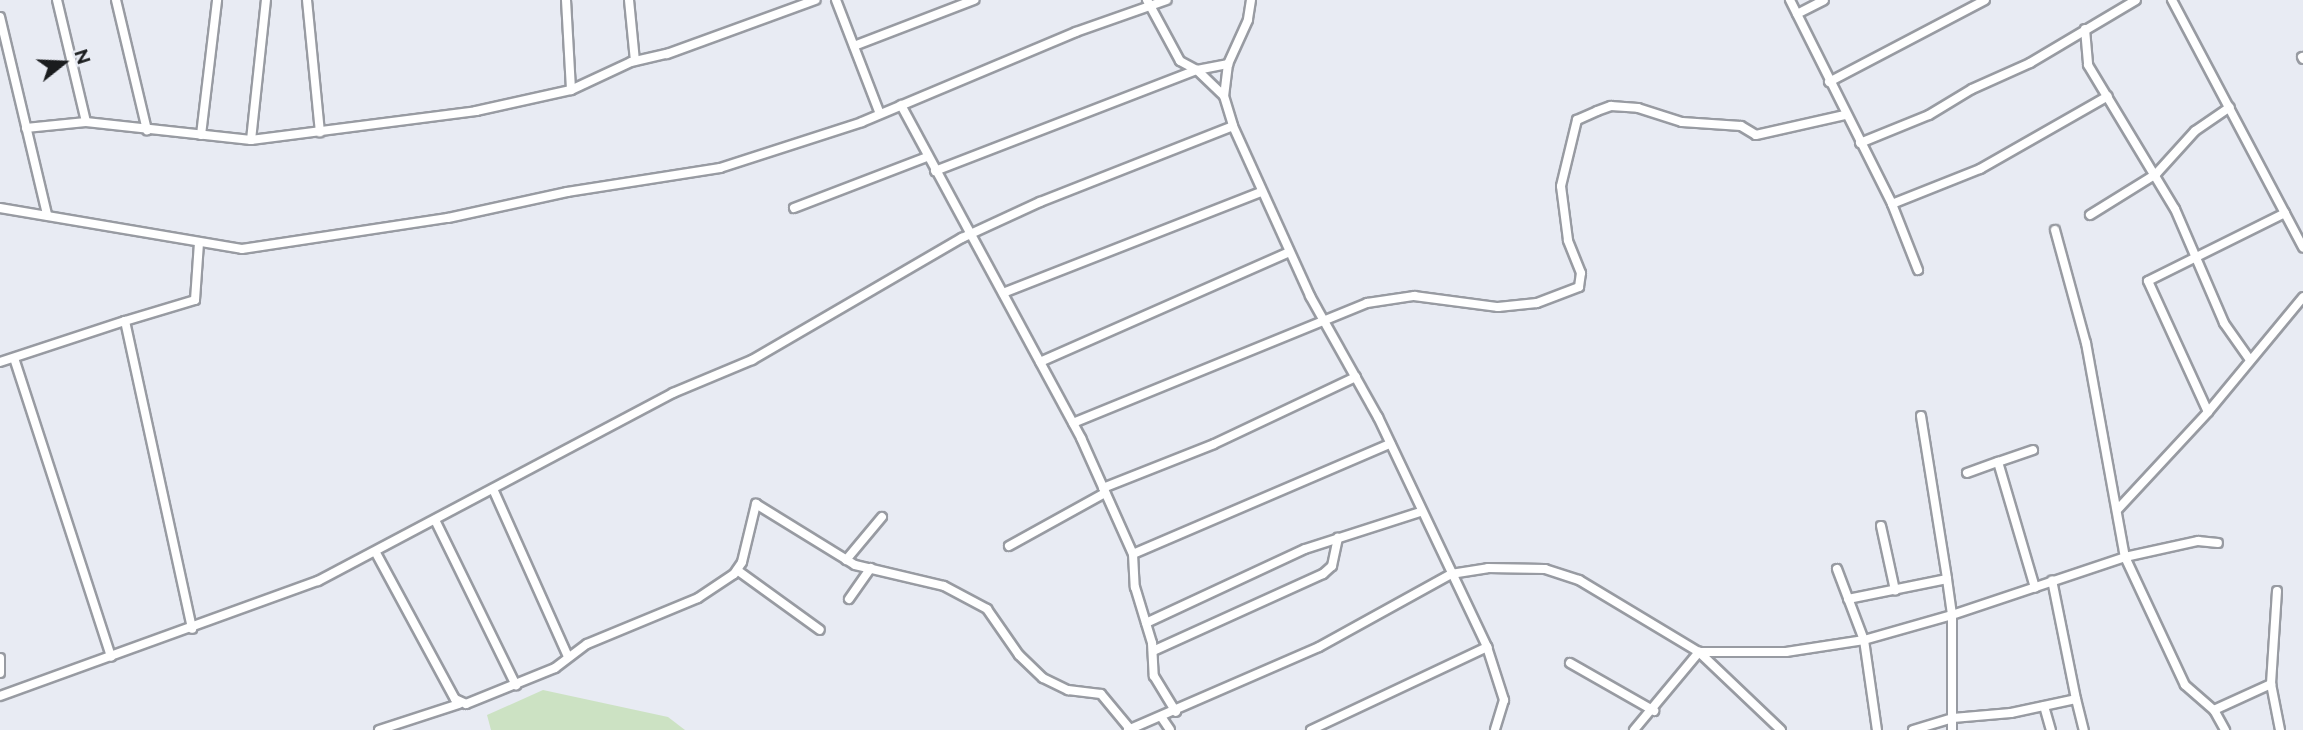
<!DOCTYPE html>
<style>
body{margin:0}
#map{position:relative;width:2303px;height:730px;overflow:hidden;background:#e8ebf3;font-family:Raleway,sans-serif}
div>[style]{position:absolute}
.green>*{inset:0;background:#cce2c3}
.roads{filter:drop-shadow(2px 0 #989ba2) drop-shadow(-2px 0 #989ba2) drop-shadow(0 2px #989ba2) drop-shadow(0 -2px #989ba2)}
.street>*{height:8px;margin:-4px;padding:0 4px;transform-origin:4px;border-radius:4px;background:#fff}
span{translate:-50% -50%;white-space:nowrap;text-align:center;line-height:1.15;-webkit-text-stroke:5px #e8ebf3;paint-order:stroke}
.north{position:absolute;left:28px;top:28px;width:70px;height:70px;-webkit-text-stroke:5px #e8ebf3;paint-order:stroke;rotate:72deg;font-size:19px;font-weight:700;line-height:28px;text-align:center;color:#1a1c1e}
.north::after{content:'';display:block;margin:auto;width:24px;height:32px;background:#1a1c1e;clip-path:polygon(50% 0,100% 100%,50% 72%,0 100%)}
</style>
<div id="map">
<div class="green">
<div style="clip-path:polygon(543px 690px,668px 717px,685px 730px,491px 730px,487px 715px)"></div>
</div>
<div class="roads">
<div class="street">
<div style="left:57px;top:0;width:125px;rotate:76.6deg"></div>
<div style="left:116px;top:0;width:134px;rotate:76.6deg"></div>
<div style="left:307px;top:0;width:133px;rotate:84.4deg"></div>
<div style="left:566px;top:0;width:90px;rotate:86.8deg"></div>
<div style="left:629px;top:0;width:61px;rotate:84.4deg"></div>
<div style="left:836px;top:0;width:122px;rotate:68.9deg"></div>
<div style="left:1147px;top:0;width:69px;rotate:61.6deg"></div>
<div style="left:1180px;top:61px;width:19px;rotate:28deg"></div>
<div style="left:1197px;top:70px;width:32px;rotate:-11deg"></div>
<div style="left:1251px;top:0;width:20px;rotate:99deg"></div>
<div style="left:1248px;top:20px;width:48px;rotate:114.4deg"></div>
<div style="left:1228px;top:64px;width:32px;rotate:97deg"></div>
<div style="left:1224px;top:96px;width:31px;rotate:73deg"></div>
<div style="left:1233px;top:126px;width:187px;rotate:65.6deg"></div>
<div style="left:1310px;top:296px;width:139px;rotate:60.7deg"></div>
<div style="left:1378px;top:417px;width:255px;rotate:64.6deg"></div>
<div style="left:1487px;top:647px;width:56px;rotate:72.2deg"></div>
<div style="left:1504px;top:700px;width:31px;rotate:107deg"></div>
<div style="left:1790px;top:0;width:228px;rotate:63.4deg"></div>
<div style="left:1892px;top:204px;width:71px;rotate:68.5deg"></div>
<div style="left:2172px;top:0;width:280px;rotate:62.1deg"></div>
<div style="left:1797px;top:14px;width:30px;rotate:-27deg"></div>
<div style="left:0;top:17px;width:204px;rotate:76.6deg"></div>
<div style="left:2085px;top:29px;width:36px;rotate:85deg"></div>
<div style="left:2088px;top:65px;width:168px;rotate:58.9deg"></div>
<div style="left:2175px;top:209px;width:124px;rotate:66.7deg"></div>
<div style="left:2224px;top:323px;width:45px;rotate:54.9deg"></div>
<div style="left:854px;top:46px;width:129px;rotate:-21deg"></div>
<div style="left:2302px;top:57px;width:2px;rotate:63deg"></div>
<div style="left:1829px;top:82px;width:176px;rotate:-27.7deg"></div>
<div style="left:901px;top:105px;width:379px;rotate:61.6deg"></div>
<div style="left:1081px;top:438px;width:127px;rotate:65.9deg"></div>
<div style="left:1133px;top:554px;width:33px;rotate:87deg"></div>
<div style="left:1135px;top:587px;width:59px;rotate:73.1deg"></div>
<div style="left:1152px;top:643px;width:33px;rotate:87deg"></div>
<div style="left:1154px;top:676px;width:42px;rotate:58.6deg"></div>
<div style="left:26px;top:128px;width:60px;rotate:-5.7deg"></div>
<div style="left:86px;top:122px;width:166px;rotate:6.2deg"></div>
<div style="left:251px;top:140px;width:227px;rotate:-7.3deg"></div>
<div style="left:476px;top:111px;width:97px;rotate:-12.5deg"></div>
<div style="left:571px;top:90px;width:66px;rotate:-25deg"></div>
<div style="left:631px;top:62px;width:37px;rotate:-13deg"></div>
<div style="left:667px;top:54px;width:158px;rotate:-20deg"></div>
<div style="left:201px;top:135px;width:136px;rotate:-83.2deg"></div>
<div style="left:251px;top:140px;width:141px;rotate:-83.9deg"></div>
<div style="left:1860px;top:143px;width:74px;rotate:-22.1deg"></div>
<div style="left:1929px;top:115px;width:50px;rotate:-31.2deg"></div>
<div style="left:1972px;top:89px;width:64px;rotate:-24.1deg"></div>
<div style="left:2030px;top:63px;width:123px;rotate:-30.7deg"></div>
<div style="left:935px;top:171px;width:281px;rotate:-21.1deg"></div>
<div style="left:1197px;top:70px;width:37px;rotate:44deg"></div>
<div style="left:1892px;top:204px;width:95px;rotate:-21.7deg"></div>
<div style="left:1980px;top:169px;width:147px;rotate:-29.7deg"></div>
<div style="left:0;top:208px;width:245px;rotate:9.6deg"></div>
<div style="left:242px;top:249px;width:208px;rotate:-8.6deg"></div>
<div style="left:448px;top:218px;width:122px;rotate:-12.3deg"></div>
<div style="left:567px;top:192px;width:155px;rotate:-8.9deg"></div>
<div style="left:720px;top:168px;width:149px;rotate:-17.9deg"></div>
<div style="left:862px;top:122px;width:232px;rotate:-22.8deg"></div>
<div style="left:1076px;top:32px;width:96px;rotate:-19.4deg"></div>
<div style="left:794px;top:208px;width:142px;rotate:-21deg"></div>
<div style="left:2090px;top:215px;width:78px;rotate:-31.8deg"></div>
<div style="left:2156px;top:174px;width:58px;rotate:-47.8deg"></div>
<div style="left:2195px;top:131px;width:42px;rotate:-34.4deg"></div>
<div style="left:2055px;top:230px;width:117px;rotate:74.7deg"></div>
<div style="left:2086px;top:343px;width:218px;rotate:79.7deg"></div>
<div style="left:2125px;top:557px;width:141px;rotate:64.9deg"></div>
<div style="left:2185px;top:685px;width:38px;rotate:41deg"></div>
<div style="left:2214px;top:710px;width:23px;rotate:61deg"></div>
<div style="left:1003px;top:293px;width:277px;rotate:-21.4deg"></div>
<div style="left:125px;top:321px;width:73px;rotate:-16.7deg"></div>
<div style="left:195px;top:300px;width:57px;rotate:-86deg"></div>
<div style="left:14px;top:358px;width:314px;rotate:72deg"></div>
<div style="left:0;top:362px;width:132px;rotate:-18.2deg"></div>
<div style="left:125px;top:321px;width:315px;rotate:77.7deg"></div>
<div style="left:1040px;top:362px;width:272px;rotate:-23.8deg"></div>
<div style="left:2208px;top:412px;width:144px;rotate:-114.6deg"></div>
<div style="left:2148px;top:281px;width:153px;rotate:-26.4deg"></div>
<div style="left:1921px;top:416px;width:165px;rotate:80.9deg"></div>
<div style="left:1073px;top:423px;width:318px;rotate:-22.2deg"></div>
<div style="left:1367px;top:303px;width:48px;rotate:-8.5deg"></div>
<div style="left:1414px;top:296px;width:85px;rotate:7.5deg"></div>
<div style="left:1498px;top:307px;width:39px;rotate:-6deg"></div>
<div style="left:1537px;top:303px;width:45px;rotate:-20.9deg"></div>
<div style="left:1579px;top:287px;width:14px;rotate:-82deg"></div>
<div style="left:1581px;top:273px;width:35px;rotate:-112deg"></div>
<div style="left:1568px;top:240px;width:54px;rotate:-97.4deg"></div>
<div style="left:1561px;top:186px;width:68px;rotate:-76.4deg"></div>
<div style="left:1577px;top:120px;width:22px;rotate:-24deg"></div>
<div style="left:1597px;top:111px;width:15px;rotate:-20deg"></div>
<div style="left:1611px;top:106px;width:27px;rotate:4deg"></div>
<div style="left:1638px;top:108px;width:46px;rotate:17.7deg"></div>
<div style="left:1682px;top:122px;width:59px;rotate:3.9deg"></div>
<div style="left:1741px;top:126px;width:17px;rotate:31deg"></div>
<div style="left:1756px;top:135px;width:91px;rotate:-12.7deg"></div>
<div style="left:2033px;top:450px;width:37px;rotate:161deg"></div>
<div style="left:1998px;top:462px;width:131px;rotate:73.6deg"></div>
<div style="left:1967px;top:473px;width:33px;rotate:-20deg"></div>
<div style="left:1103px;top:488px;width:119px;rotate:-21.6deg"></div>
<div style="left:1214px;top:444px;width:157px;rotate:-25.3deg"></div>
<div style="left:493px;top:489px;width:184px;rotate:65.9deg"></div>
<div style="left:2118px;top:509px;width:132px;rotate:-47.1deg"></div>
<div style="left:2208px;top:412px;width:149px;rotate:-50.4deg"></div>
<div style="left:436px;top:522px;width:182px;rotate:63.9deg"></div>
<div style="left:1881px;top:526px;width:66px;rotate:77.7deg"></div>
<div style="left:1009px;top:546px;width:110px;rotate:-28.9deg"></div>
<div style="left:376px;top:553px;width:166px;rotate:61.6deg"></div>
<div style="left:455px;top:699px;width:12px;rotate:24deg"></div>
<div style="left:466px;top:704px;width:96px;rotate:-22deg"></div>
<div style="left:555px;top:668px;width:40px;rotate:-37deg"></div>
<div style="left:587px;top:644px;width:120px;rotate:-22.5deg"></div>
<div style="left:698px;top:598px;width:43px;rotate:-33.7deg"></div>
<div style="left:734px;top:574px;width:14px;rotate:-56deg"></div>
<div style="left:742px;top:562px;width:60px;rotate:-76.4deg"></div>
<div style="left:756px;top:504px;width:116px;rotate:31.6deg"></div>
<div style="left:855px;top:565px;width:91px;rotate:13.3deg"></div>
<div style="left:944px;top:586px;width:49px;rotate:28.1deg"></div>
<div style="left:987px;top:609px;width:56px;rotate:55.2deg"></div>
<div style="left:1019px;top:655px;width:33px;rotate:44deg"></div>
<div style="left:1043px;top:678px;width:28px;rotate:26deg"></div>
<div style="left:1068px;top:690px;width:33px;rotate:7deg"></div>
<div style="left:1101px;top:694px;width:45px;rotate:50.4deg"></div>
<div style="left:1133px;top:554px;width:280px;rotate:-23.2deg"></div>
<div style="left:846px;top:560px;width:56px;rotate:-50.1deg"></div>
<div style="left:1837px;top:569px;width:76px;rotate:69.2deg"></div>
<div style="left:1864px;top:640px;width:91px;rotate:81.8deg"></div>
<div style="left:737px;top:570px;width:102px;rotate:35.9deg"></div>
<div style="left:2277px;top:591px;width:93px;rotate:93.7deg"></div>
<div style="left:2271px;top:684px;width:47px;rotate:78.9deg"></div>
<div style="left:849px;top:599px;width:38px;rotate:-55deg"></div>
<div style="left:1848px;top:599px;width:101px;rotate:-11.4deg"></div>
<div style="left:1947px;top:579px;width:36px;rotate:82deg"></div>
<div style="left:1952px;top:615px;width:115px;rotate:90deg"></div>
<div style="left:1146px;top:623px;width:175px;rotate:-25deg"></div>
<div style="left:1305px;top:549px;width:121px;rotate:-17.8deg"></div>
<div style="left:1153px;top:651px;width:187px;rotate:-24.4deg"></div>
<div style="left:1323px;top:574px;width:12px;rotate:-42deg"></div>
<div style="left:1332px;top:566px;width:29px;rotate:-78deg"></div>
<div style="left:0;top:658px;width:15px;rotate:90deg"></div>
<div style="left:1570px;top:663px;width:97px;rotate:29.7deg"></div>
<div style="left:0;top:696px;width:338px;rotate:-19.9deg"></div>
<div style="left:318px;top:581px;width:402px;rotate:-27.9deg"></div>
<div style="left:673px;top:393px;width:86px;rotate:-22.7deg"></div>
<div style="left:752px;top:360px;width:243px;rotate:-30.2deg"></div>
<div style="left:962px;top:238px;width:86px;rotate:-24.8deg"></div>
<div style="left:1040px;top:202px;width:207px;rotate:-21.5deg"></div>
<div style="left:2076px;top:699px;width:32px;rotate:76deg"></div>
<div style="left:2044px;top:706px;width:25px;rotate:74deg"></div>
<div style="left:2214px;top:710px;width:63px;rotate:-24.5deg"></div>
<div style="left:1162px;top:718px;width:14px;rotate:56deg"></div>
<div style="left:379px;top:730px;width:84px;rotate:-18deg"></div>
<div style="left:1128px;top:730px;width:208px;rotate:-23.5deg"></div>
<div style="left:1319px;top:647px;width:151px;rotate:-28.9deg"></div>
<div style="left:1451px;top:574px;width:37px;rotate:-9deg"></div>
<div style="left:1488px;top:568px;width:57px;rotate:1deg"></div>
<div style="left:1545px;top:569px;width:36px;rotate:18deg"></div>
<div style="left:1579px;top:580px;width:140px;rotate:31deg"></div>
<div style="left:1699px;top:652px;width:87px"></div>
<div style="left:1786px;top:652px;width:79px;rotate:-8.7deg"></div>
<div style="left:1864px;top:640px;width:91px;rotate:-15.9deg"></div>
<div style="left:1952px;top:615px;width:182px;rotate:-18.5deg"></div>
<div style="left:2125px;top:557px;width:75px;rotate:-12.4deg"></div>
<div style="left:2198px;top:541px;width:20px;rotate:6deg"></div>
<div style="left:1311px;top:730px;width:195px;rotate:-25.2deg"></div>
<div style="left:1634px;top:730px;width:102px;rotate:-50.2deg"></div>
<div style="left:1699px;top:652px;width:113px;rotate:43.6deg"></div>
<div style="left:1913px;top:730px;width:42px;rotate:-16.7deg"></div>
<div style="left:1953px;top:718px;width:58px;rotate:-4.9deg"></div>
<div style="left:2011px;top:713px;width:66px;rotate:-12.2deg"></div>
<div style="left:2076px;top:699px;width:121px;rotate:-101.4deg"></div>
</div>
</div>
<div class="north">N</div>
</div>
